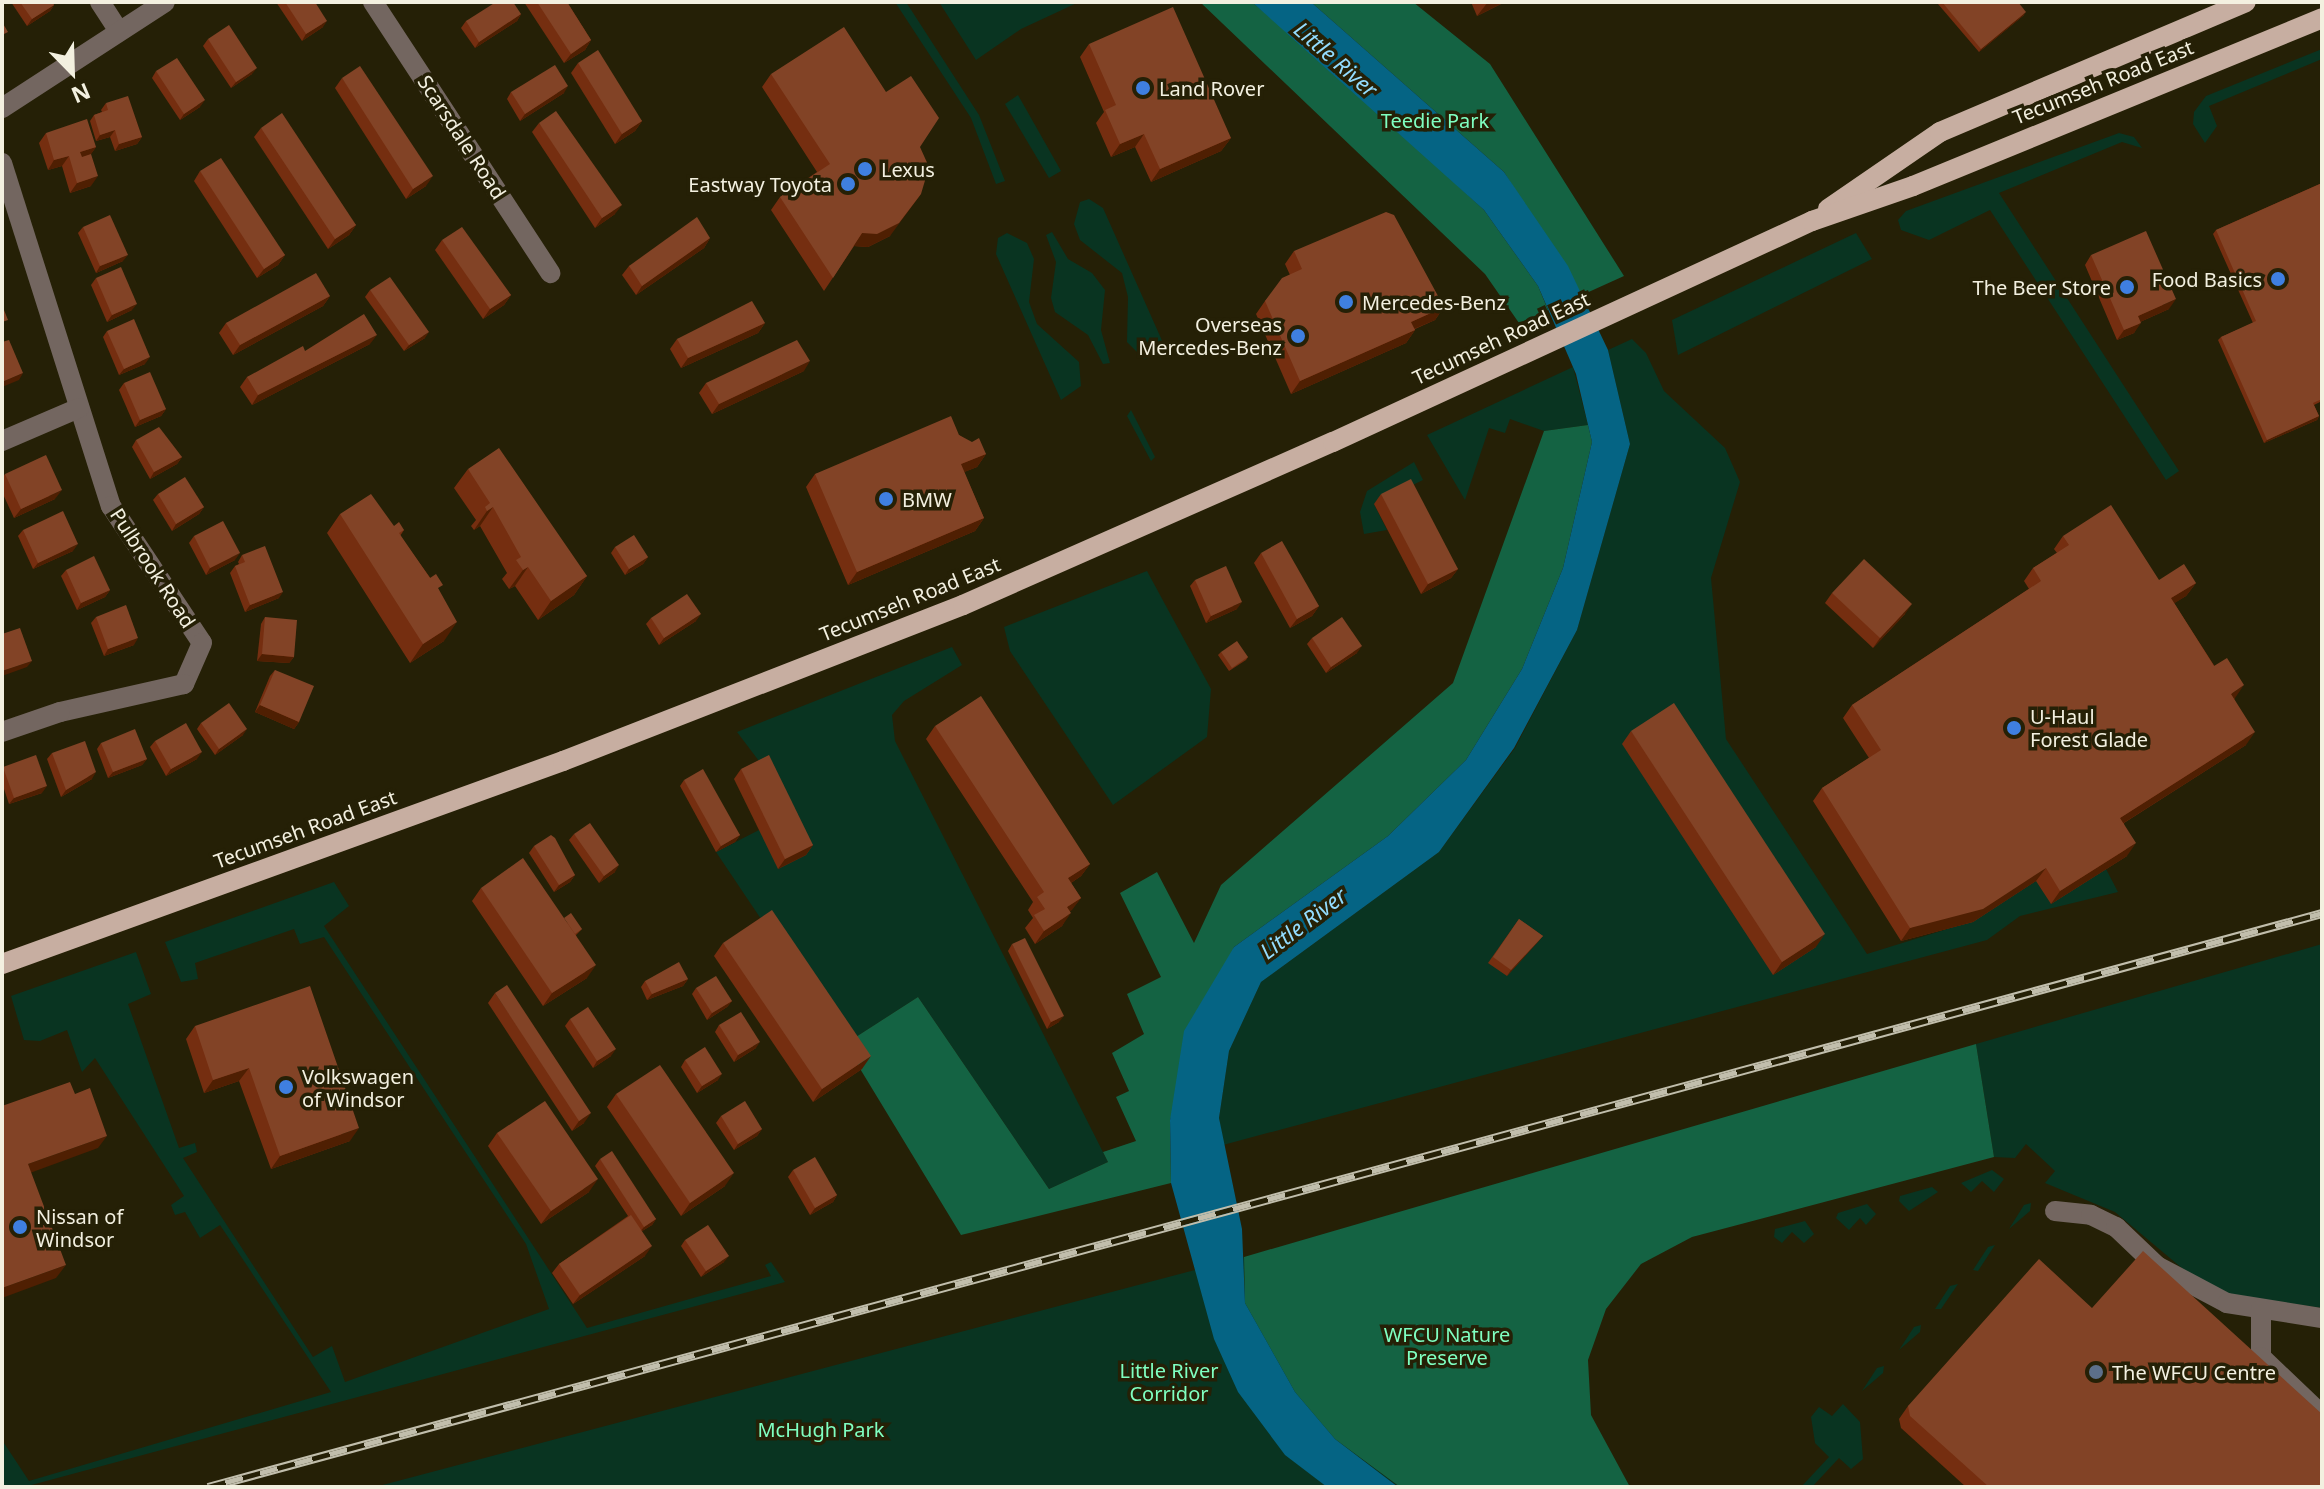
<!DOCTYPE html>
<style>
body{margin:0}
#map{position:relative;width:2324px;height:1489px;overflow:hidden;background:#252006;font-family:"Noto Sans",sans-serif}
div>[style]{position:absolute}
.green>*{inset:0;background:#093421}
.forest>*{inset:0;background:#146343}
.water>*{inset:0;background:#056484}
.minor>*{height:20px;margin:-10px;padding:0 10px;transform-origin:10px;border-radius:10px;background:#736660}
.major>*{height:20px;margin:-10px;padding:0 10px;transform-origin:10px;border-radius:10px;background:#c7aea1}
.rail>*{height:9px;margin-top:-4.5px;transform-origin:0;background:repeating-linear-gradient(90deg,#252006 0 18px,#c1beac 0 36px);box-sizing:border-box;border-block:2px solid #c1beac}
.wall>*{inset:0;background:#752e10}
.shaded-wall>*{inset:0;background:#4f1f02}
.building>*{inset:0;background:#824326}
.dots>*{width:22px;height:22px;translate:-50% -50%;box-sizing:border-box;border:4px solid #252006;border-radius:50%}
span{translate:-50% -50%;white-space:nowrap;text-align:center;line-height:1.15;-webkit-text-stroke:7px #252006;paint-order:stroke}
.street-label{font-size:20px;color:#f3f0e0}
.poi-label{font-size:20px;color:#f3f0e0}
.left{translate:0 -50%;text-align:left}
.right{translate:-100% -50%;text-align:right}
.park-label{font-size:20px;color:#7fffc1}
.water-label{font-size:22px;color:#93dcfe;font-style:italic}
.frame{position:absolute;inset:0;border:4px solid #f3f0e0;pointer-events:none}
.north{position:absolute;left:32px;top:32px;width:80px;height:80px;-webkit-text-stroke:6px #252006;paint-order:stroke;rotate:157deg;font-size:22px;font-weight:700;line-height:32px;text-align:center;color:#f3f0e0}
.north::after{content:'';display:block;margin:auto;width:28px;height:36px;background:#f3f0e0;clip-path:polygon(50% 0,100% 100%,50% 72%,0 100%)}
</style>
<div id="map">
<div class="green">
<div style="clip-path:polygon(895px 2px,906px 2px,979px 115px,1005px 181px,996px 184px,971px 118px)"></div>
<div style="clip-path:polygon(939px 2px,1079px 2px,1021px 29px,976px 60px)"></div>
<div style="clip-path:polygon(2322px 49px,2322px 59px,2209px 106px,2217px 126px,2205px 143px,2193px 124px,2194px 112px,2206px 96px)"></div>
<div style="clip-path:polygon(1018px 95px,1061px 171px,1049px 178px,1005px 104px)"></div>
<div style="clip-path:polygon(2119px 133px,2134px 137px,2142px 148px,2122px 142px,1999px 193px,2179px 471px,2166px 480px,1990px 210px,1929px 240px,1901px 230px,1898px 220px,1906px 211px)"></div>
<div style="clip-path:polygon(1089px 199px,1103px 208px,1168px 354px,1144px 359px,1127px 342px,1128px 297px,1122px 273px,1080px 240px,1074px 224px,1080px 202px)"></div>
<div style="clip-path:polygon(1052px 232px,1068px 259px,1092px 273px,1105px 290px,1101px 330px,1110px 363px,1103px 364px,1088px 335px,1055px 312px,1051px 298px,1056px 262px,1046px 235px)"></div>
<div style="clip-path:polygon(1007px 233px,1027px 243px,1034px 259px,1029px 302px,1037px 324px,1079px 362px,1081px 386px,1061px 400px,996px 254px,998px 238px)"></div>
<div style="clip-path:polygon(1856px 233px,1872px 259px,1678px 355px,1672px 320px)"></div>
<div style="clip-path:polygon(1632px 339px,1646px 353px,1664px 391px,1725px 448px,1740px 482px,1711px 578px,1726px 739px,1867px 954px,1973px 921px,2036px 881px,2106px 869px,2118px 892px,2020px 916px,1987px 940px,1223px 1145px,1219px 1118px,1229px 1051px,1261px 982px,1439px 852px,1515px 748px,1577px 630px,1630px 444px,1608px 350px)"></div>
<div style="clip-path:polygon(1573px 367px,1588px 425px,1544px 431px,1510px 419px,1505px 433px,1489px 428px,1465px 500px,1427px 435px)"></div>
<div style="clip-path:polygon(1131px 410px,1155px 457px,1151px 461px,1127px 416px)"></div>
<div style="clip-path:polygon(1414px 462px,1423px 480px,1374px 504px,1387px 530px,1364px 534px,1360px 512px,1367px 491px)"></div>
<div style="clip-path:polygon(1147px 571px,1211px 689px,1207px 737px,1113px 805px,1010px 651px,1004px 627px)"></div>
<div style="clip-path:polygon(952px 647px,962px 665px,904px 701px,892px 715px,895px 741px,1108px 1162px,1049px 1189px,918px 997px,845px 1044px,716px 852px,759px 830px,762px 765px,737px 732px)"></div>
<div style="clip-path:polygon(334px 882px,349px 906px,324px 926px,587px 1328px,771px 1276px,765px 1265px,771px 1262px,785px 1282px,24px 1487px,2px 1487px,2px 1440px,29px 1481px,331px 1392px,220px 1225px,200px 1238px,185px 1212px,175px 1215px,171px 1205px,184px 1196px,95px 1058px,82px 1072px,67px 1030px,40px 1041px,24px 1040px,11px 996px,136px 952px,151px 994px,128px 1004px,179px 1148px,195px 1143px,197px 1152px,183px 1158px,313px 1357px,332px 1346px,345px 1382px,549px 1309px,526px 1244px,324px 937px,300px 944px,294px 929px,195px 963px,198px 979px,181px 982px,165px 942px)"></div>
<div style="clip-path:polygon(2322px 944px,2322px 1308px,2227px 1294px,2189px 1274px,2115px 1212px,2045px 1183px,2055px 1171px,2026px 1144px,2015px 1158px,1994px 1157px,1976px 1044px)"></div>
<div style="clip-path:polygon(1992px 1170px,2004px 1179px,1994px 1192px,1982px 1181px,1971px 1192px,1961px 1183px)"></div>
<div style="clip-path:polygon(1932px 1187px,1938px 1192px,1909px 1211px,1899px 1201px,1900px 1196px)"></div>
<div style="clip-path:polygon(2031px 1203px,2030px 1211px,2009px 1229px,2024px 1205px)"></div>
<div style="clip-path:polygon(1867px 1204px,1876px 1214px,1866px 1225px,1860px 1218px,1849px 1230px,1836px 1218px,1838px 1213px)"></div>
<div style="clip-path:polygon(1805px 1221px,1814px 1234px,1804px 1243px,1792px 1232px,1782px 1243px,1774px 1237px,1775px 1229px)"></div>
<div style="clip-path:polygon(1995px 1245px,1978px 1271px,1973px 1270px,1988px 1247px)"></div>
<div style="clip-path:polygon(1244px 1257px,1245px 1303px,1335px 1439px,1400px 1487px,375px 1487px)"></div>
<div style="clip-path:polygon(1958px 1284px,1941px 1309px,1935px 1309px,1950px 1286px)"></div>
<div style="clip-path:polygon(1921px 1325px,1920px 1332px,1899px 1350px,1914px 1327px)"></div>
<div style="clip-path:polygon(1884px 1366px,1883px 1373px,1862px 1391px,1877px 1368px)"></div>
<div style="clip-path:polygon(1843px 1404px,1860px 1422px,1863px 1459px,1851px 1469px,1839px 1458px,1812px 1487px,1801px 1487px,1829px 1457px,1815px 1443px,1811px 1417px,1819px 1407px,1832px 1416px)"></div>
</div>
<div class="forest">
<div style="clip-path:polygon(1200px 2px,1252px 2px,1339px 76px,1484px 210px,1538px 286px,1548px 310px,1519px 323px,1485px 274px)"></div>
<div style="clip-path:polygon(1311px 2px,1413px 2px,1490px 64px,1624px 276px,1582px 295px,1504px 172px)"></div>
<div style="clip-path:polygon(1588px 425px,1592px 442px,1563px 568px,1522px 669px,1466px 760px,1388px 836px,1234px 947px,1170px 1120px,1171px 1183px,961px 1235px,845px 1044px,918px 997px,1049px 1189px,1108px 1162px,1103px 1152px,1136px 1141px,1116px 1097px,1129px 1091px,1112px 1053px,1144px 1034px,1127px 994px,1161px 977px,1120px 893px,1157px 872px,1194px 943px,1221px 885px,1453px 683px,1544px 431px)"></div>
<div style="clip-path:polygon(1976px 1044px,1994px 1157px,1692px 1237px,1641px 1264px,1606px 1309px,1588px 1360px,1591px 1415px,1630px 1487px,1400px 1487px,1335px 1439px,1295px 1392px,1245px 1303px,1244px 1257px)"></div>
</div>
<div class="water">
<div style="clip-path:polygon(1252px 2px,1311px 2px,1504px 172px,1568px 266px,1608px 350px,1630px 444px,1577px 630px,1514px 748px,1439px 852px,1261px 982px,1229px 1051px,1219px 1118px,1242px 1229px,1245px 1303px,1295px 1392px,1335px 1439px,1398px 1487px,1327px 1487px,1285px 1455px,1238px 1392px,1214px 1339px,1171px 1183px,1170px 1120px,1184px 1031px,1234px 947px,1388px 836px,1466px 760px,1522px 669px,1563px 568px,1592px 442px,1576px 374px,1538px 286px,1484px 210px)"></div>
</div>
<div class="minor">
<div style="left:100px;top:2px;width:35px;rotate:57deg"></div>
<div style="left:373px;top:2px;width:324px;rotate:56.8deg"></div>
<div style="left:2px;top:108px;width:194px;rotate:-33deg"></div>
<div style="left:2px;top:163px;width:360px;rotate:72.4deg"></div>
<div style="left:111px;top:506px;width:164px;rotate:56.4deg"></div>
<div style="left:202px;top:643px;width:45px;rotate:113.7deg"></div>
<div style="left:184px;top:684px;width:127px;rotate:167.3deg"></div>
<div style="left:60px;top:712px;width:61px;rotate:161deg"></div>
<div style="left:2px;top:441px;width:84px;rotate:-23.2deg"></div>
<div style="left:2055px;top:1211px;width:36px;rotate:6deg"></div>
<div style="left:2091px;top:1215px;width:28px;rotate:26deg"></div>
<div style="left:2116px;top:1227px;width:57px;rotate:43.6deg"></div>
<div style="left:2157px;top:1266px;width:79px;rotate:27.9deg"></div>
<div style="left:2227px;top:1303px;width:96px;rotate:9deg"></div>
<div style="left:2261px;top:1309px;width:48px;rotate:90deg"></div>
<div style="left:2261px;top:1357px;width:84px;rotate:43.6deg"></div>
</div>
<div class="major">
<div style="left:1828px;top:209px;width:136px;rotate:-34.5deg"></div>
<div style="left:1940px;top:132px;width:332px;rotate:-23deg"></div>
<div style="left:2px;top:964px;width:597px;rotate:-19.89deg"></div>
<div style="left:563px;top:761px;width:429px;rotate:-21.3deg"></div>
<div style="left:963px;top:605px;width:404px;rotate:-23.8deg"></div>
<div style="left:1333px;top:442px;width:528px;rotate:-24.77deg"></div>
<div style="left:1812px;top:221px;width:107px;rotate:-19.1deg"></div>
<div style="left:1913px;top:186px;width:442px;rotate:-22.3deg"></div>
</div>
<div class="rail">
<div style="left:208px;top:1487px;width:2191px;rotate:-15.19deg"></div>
</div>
<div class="wall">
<div style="clip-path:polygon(11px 2px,52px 2px,54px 5px,50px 11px,27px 26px)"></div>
<div style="clip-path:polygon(276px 2px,315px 2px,323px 27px,302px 41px)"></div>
<div style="clip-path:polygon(524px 2px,567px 2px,591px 40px,585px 50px,564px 63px)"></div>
<div style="clip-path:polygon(1471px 2px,1505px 2px,1477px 16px)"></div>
<div style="clip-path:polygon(1939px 2px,2018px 2px,2024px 15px,1979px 52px,1938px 4px)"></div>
<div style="clip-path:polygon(521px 14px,517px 21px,475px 48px,461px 28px,466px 21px)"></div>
<div style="clip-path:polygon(208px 39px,252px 74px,231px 88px,203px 46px)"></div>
<div style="clip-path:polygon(1089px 44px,1231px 138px,1221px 151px,1151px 182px,1135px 147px,1111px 157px,1096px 123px,1104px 112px,1080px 57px)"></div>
<div style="clip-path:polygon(578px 63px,642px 121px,635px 131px,615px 144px,571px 73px)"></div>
<div style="clip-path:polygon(156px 71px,200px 107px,180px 120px,152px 78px)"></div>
<div style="clip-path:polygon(771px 74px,920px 147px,890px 236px,868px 247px,854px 246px,824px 291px,771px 210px,780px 197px,817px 172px,762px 87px)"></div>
<div style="clip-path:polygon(342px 78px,426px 186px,406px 199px,335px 88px)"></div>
<div style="clip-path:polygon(511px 92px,564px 93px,520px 121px,507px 99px)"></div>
<div style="clip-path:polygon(106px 103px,142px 137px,137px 144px,115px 151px,110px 137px,96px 141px,90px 121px,94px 115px,102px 112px,101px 110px)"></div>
<div style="clip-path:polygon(539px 123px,615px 214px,595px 228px,532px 132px)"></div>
<div style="clip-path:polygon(261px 128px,356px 225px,349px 235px,328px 249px,254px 137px)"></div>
<div style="clip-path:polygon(46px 133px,96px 147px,90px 155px,91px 186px,70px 193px,62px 166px,48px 170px,39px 143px)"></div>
<div style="clip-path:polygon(200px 171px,285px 255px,278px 265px,257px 278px,194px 181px)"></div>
<div style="clip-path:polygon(2322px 183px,2322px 406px,2320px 402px,2314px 405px,2319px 416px,2317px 420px,2264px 443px,2218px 340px,2221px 337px,2253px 323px,2213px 234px,2216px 230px)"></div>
<div style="clip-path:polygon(83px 227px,123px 261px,96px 273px,78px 233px)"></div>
<div style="clip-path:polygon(710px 238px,704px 248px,636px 295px,622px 275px,629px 266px)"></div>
<div style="clip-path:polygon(442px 240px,511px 295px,504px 305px,483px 319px,435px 250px)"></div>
<div style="clip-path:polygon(1294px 251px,1444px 307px,1435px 320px,1415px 329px,1415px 330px,1406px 343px,1291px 394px,1256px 314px,1265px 301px,1290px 275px,1285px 264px)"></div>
<div style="clip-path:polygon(2091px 255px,2169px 309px,2140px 322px,2134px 333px,2117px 340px,2085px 265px)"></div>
<div style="clip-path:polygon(96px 278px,132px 310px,107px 322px,91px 285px)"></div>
<div style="clip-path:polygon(370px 290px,425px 338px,404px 351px,365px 297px)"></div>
<div style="clip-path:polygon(330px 296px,323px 306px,233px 355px,219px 333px,226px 323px)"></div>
<div style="clip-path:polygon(765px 323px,758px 333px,681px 368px,670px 349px,677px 339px)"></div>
<div style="clip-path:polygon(107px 331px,145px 364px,119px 375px,103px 337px)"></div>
<div style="clip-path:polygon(370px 344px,252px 405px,240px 387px,247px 377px,305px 351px)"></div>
<div style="clip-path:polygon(804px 371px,712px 414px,699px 393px,706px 383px)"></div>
<div style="clip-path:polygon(124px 383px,166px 409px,161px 416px,135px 427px,119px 390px)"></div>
<div style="clip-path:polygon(959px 435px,986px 454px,977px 467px,964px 472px,984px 518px,975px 531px,848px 585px,806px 487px,815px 474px)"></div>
<div style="clip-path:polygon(136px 440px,182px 457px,177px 464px,150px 479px,132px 447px)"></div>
<div style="clip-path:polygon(468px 469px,587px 576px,574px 595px,538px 620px,515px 586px,509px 589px,502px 579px,507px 573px,480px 526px,474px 530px,471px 526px,476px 520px,454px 488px)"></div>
<div style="clip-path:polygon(5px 474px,55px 499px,14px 518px,2px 492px,2px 479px)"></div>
<div style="clip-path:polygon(158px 494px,204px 507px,199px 514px,172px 531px,153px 500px)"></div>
<div style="clip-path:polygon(1381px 494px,1458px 569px,1451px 578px,1421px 594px,1374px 504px)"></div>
<div style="clip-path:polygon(340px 514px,394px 526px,404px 530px,400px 536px,439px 590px,444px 641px,410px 663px,327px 533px)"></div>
<div style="clip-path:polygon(23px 530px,73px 551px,33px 569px,18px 536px)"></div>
<div style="clip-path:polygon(194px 536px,235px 560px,206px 575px,189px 543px)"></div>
<div style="clip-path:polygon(2063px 536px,2159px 580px,2196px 583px,2186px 596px,2174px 603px,2235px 698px,2234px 699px,2246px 745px,2124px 823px,2127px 856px,2051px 904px,2036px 881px,1973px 922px,1901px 941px,1813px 801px,1822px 788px,1869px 758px,1843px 718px,1852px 705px,2029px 589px,2024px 581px,2033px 568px,2057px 553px,2054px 549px)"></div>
<div style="clip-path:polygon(615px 547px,648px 557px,643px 564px,625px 575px,611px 553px)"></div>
<div style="clip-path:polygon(1261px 553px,1319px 606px,1312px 616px,1290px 628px,1254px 563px)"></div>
<div style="clip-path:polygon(242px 555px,279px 598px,245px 612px,230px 573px,235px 566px,239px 564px,238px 562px)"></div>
<div style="clip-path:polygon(66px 570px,110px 590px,105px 597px,77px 610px,61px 576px)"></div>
<div style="clip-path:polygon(1195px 580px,1237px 609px,1206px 623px,1190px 586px)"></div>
<div style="clip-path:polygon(1832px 593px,1905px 614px,1873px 648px,1825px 603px)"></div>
<div style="clip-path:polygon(96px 617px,134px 645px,104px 656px,91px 623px)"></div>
<div style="clip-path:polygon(265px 617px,294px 657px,289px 663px,257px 661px,261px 624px)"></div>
<div style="clip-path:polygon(651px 618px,696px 621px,659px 645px,646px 624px)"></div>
<div style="clip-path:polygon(1312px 638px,1357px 653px,1326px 673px,1307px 644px)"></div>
<div style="clip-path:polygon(1221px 652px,1248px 657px,1246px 660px,1229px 671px,1218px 655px)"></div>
<div style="clip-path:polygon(275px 670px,299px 722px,294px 729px,255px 712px,270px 676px)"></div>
<div style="clip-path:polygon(201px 723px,243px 735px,215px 755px,197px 729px)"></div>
<div style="clip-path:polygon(935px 726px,1090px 864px,1081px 876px,1071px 883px,1081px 898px,1070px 911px,1062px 926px,1035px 944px,1025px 928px,1033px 918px,1028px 910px,1033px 902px,926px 739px)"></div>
<div style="clip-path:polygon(1631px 731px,1816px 947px,1773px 975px,1622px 744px)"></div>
<div style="clip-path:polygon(155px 741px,197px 759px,166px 776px,150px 747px)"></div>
<div style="clip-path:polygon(101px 743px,147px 759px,142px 765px,108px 778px,97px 749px)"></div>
<div style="clip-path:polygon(52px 753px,92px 779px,61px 797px,47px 759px)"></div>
<div style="clip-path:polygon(3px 767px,42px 793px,9px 804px,2px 783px,2px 769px)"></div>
<div style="clip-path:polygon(741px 769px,813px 845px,806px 855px,778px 869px,734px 779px)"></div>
<div style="clip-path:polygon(684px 780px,740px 835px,735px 842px,716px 852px,680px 786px)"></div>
<div style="clip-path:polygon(574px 834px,615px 872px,599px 883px,569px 840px)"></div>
<div style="clip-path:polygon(534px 846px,575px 875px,570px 882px,554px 892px,529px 853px)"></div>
<div style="clip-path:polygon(481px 888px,582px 929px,576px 935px,587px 978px,543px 1006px,472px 901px)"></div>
<div style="clip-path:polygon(1519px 919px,1543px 936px,1507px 976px,1488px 963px)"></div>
<div style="clip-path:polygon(723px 943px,862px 1069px,813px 1102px,714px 956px)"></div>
<div style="clip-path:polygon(1012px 944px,1059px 1022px,1047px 1029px,1008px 951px)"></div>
<div style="clip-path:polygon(688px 979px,683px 986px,647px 1000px,641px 987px,645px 981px)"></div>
<div style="clip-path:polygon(696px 988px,732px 1001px,727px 1007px,707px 1020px,692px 994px)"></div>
<div style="clip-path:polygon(495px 993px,584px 1123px,572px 1131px,488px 1003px)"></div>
<div style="clip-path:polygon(570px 1019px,611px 1056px,593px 1068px,565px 1026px)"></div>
<div style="clip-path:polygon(719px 1025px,756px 1048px,734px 1062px,715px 1032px)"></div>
<div style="clip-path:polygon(195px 1026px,350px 1141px,271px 1169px,239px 1081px,204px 1093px,186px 1039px)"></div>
<div style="clip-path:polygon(685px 1060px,718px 1080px,697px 1093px,681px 1067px)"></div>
<div style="clip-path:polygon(616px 1094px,725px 1186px,681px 1216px,607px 1107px)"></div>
<div style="clip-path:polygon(721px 1116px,762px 1129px,757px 1136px,734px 1150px,716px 1123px)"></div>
<div style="clip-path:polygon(497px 1133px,589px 1192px,541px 1224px,488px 1146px)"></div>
<div style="clip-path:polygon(600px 1159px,656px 1219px,652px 1225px,642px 1231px,645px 1256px,573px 1304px,552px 1273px,559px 1264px,628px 1216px,595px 1166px)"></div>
<div style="clip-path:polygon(793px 1170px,837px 1195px,833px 1202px,810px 1215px,788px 1177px)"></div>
<div style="clip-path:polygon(685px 1240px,724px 1262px,701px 1277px,681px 1246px)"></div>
<div style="clip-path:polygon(2092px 1308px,2322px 1487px,1966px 1487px,1901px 1428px,1899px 1419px,1908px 1406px)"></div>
</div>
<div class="shaded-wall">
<div style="clip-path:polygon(1488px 2px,1505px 2px,1477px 16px)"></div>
<div style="clip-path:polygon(54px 5px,50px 11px,27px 26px,32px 19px)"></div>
<div style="clip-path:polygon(2026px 12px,2024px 15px,1979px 52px,1981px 49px)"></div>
<div style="clip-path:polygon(521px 14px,517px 21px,475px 48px,479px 42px)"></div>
<div style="clip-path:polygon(327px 21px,323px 27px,302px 41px,306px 34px)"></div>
<div style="clip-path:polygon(591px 40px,585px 50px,564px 63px,571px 54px)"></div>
<div style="clip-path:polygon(257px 68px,252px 74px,231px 88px,236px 82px)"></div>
<div style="clip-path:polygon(568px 86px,564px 93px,520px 121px,525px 114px)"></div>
<div style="clip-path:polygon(205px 100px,200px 107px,180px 120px,184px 114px)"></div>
<div style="clip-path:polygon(642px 121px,635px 131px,615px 144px,622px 134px)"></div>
<div style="clip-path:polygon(115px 130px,110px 137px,96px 141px,100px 135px)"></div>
<div style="clip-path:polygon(1144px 134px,1135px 147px,1111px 157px,1120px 144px)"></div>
<div style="clip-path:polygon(142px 137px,137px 144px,115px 151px,119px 144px)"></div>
<div style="clip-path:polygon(1231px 138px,1221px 151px,1151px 182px,1160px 169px)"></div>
<div style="clip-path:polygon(96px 147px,89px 157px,73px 161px,80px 152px)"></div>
<div style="clip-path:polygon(69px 156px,62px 166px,48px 170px,54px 160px)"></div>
<div style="clip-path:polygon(98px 176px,91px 186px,70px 193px,77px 183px)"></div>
<div style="clip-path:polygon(433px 176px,426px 186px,406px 199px,413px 189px)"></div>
<div style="clip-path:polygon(921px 194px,890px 236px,868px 247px,853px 246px,862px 233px)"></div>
<div style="clip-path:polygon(622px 205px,615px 214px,595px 228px,602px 218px)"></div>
<div style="clip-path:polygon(356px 225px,349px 235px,328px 249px,335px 239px)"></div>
<div style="clip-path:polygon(710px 238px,704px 248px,636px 295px,642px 286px)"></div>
<div style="clip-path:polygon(128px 255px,123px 261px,96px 273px,100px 266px)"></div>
<div style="clip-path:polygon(285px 255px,278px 265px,257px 278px,264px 269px)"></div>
<div style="clip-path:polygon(511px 295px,504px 305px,483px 319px,490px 309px)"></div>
<div style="clip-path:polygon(330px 296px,323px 306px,233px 355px,240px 345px)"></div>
<div style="clip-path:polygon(2176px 299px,2169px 309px,2131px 326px,2138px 316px)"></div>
<div style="clip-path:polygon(137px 304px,132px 310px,107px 322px,112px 315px)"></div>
<div style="clip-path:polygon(1444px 307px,1435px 320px,1402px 334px,1411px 322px)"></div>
<div style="clip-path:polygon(765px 323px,758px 333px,681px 368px,688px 358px)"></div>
<div style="clip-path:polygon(2141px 323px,2134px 333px,2117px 340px,2124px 330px)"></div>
<div style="clip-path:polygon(1415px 330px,1406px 343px,1291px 394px,1300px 381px)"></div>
<div style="clip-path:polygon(429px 332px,425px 338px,404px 351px,409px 345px)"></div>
<div style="clip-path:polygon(377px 335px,370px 344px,252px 405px,258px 395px)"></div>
<div style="clip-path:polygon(150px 357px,145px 364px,119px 375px,124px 369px)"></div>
<div style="clip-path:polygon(810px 361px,804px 371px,712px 414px,719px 404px)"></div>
<div style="clip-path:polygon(23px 373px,19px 380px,2px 387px,2px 382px)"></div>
<div style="clip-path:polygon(166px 409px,161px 416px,135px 427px,140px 420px)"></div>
<div style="clip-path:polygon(2319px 416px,2317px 420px,2264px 443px,2267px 440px)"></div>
<div style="clip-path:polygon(986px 454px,977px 467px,952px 477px,961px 464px)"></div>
<div style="clip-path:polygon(182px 457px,177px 464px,150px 479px,154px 472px)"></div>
<div style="clip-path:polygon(62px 490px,55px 499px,14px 518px,21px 509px)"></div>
<div style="clip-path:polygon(204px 507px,199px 514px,172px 531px,176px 524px)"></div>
<div style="clip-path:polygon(493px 507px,480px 526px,474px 530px,487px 511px)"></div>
<div style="clip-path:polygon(984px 518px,975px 531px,848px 585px,857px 572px)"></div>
<div style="clip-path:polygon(78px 544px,73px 551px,33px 569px,38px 563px)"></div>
<div style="clip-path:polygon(240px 553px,235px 560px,206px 575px,210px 568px)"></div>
<div style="clip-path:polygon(648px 557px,643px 564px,625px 575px,629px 569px)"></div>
<div style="clip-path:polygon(528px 567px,515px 586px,509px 589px,523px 570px)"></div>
<div style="clip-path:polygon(1458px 569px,1451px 578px,1421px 594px,1428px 584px)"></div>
<div style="clip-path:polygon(587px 576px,574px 595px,538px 620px,551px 601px)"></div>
<div style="clip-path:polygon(2196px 583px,2186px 596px,2162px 611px,2171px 598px)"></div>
<div style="clip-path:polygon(110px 590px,105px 597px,77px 610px,81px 603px)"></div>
<div style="clip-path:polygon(283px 592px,279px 598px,245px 612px,250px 605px)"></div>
<div style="clip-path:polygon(1242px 602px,1237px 609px,1206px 623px,1211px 616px)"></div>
<div style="clip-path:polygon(1912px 604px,1905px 614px,1873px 648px,1880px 638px)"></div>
<div style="clip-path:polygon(1319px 606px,1312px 616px,1290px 628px,1297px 619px)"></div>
<div style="clip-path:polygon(701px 614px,696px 621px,659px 645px,664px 638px)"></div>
<div style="clip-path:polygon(457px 622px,444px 641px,410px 663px,423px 644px)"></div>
<div style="clip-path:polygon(138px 638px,134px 645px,104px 656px,108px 649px)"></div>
<div style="clip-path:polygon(1362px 646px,1357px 653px,1326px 673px,1331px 667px)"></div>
<div style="clip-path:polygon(262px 654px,294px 657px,289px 663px,257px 661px)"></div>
<div style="clip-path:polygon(32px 661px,27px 667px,2px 676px,2px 671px)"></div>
<div style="clip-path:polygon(2244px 685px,2235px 698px,2222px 707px,2231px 694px)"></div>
<div style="clip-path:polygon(260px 705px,299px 722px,294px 729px,255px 712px)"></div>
<div style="clip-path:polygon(247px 729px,243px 735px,215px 755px,219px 749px)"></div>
<div style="clip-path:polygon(2255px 732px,2246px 745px,2111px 831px,2120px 818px)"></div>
<div style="clip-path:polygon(202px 752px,197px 759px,166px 776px,171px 769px)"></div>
<div style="clip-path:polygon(147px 759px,142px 765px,108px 778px,113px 772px)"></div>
<div style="clip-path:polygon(96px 772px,92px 779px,61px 797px,66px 790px)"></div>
<div style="clip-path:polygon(47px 786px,42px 793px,9px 804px,14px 798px)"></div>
<div style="clip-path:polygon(740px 835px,735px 842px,716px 852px,721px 846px)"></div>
<div style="clip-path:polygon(2136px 843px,2127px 856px,2051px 904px,2060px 891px)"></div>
<div style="clip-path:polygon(813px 845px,806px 855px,778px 869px,785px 859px)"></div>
<div style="clip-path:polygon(1090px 864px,1081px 876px,1059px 891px,1068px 878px)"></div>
<div style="clip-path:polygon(619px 865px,615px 872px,599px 883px,604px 876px)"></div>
<div style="clip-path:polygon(2046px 868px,2036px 881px,1973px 922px,1901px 941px,1910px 928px)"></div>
<div style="clip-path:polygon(575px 875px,570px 882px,554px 892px,559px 885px)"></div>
<div style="clip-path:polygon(1081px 898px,1072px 910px,1058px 920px,1067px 907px)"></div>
<div style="clip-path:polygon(1071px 913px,1062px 926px,1035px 944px,1044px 931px)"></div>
<div style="clip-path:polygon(1825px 934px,1816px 947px,1773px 975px,1782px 962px)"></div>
<div style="clip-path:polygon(1543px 936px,1538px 942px,1507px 976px,1511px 970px)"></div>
<div style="clip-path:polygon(596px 965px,587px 978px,543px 1006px,552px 993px)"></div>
<div style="clip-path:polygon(688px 979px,683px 986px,647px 1000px,652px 994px)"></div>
<div style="clip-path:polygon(732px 1001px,727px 1007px,707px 1020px,712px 1013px)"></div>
<div style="clip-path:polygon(1064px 1016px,1059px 1022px,1047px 1029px,1051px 1022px)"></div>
<div style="clip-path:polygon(760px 1042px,756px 1048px,734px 1062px,738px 1055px)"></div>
<div style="clip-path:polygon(616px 1049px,611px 1056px,593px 1068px,597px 1061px)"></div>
<div style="clip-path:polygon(871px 1056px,862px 1069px,813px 1102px,822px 1089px)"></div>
<div style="clip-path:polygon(249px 1068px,239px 1081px,204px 1093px,213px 1080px)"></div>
<div style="clip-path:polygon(722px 1074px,718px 1080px,697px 1093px,702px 1086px)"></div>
<div style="clip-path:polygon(591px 1113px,584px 1123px,572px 1131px,579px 1121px)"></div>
<div style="clip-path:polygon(359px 1128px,350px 1141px,271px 1169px,280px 1156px)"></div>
<div style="clip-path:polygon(762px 1129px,757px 1136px,734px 1150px,738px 1144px)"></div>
<div style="clip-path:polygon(107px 1136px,98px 1148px,19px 1177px,28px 1164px)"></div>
<div style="clip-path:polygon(734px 1173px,725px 1186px,681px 1216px,690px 1203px)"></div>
<div style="clip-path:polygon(598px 1179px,589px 1192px,541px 1224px,551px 1211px)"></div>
<div style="clip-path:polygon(837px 1195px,833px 1202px,810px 1215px,815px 1208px)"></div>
<div style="clip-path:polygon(656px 1219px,652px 1225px,639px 1233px,644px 1227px)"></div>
<div style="clip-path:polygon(652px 1246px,645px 1256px,573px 1304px,580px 1295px)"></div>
<div style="clip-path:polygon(729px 1256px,724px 1262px,701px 1277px,706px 1271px)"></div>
<div style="clip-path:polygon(66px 1265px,56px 1278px,2px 1298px,2px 1288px)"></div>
</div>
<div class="building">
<div style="clip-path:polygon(20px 2px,52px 2px,54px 5px,32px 19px)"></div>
<div style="clip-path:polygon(285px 2px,315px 2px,327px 21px,306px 34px)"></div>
<div style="clip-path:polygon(496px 2px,513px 2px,521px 14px,479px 42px,466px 21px)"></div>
<div style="clip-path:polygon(537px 2px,567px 2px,591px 40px,571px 54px)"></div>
<div style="clip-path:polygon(1942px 2px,2018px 2px,2026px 12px,1981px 49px)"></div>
<div style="clip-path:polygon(1173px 7px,1231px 138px,1160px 169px,1144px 134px,1120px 144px,1105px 110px,1116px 105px,1089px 44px)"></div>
<div style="clip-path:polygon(2px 22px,8px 32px,2px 35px)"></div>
<div style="clip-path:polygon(229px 25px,257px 68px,236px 82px,208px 39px)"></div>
<div style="clip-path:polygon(844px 27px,886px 92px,911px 76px,939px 118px,920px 147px,929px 167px,921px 194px,899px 223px,877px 234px,862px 233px,833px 278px,780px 197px,830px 164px,771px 74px)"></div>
<div style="clip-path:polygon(598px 50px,642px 121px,622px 134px,578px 63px)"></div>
<div style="clip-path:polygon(177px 58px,205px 100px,184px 114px,156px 71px)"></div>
<div style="clip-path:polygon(555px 65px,568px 86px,525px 114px,511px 92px)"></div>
<div style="clip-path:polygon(360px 66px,433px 176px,413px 189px,342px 78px)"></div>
<div style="clip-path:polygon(128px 96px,142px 137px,119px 144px,115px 130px,100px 135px,94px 115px,108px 110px,106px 103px)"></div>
<div style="clip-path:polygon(556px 111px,622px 205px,602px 218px,539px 123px)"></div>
<div style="clip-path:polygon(282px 113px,356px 225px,335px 239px,261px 128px)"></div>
<div style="clip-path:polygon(87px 119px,96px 147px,80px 152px,82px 157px,91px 154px,98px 176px,77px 183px,69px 156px,54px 160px,46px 133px)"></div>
<div style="clip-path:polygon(221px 158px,285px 255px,264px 269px,200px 171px)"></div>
<div style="clip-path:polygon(2322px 183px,2322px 399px,2313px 403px,2319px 416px,2267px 440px,2221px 337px,2256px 321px,2216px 230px)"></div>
<div style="clip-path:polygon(1386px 212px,1394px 215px,1444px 307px,1411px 322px,1415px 330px,1300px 381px,1265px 301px,1282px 278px,1302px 269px,1294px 251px)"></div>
<div style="clip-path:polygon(110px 215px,128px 255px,100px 266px,83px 227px)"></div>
<div style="clip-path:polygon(697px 217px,710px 238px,642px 286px,629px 266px)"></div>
<div style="clip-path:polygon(462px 227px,511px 295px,490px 309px,442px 240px)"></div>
<div style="clip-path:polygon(2146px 231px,2176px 299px,2138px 316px,2141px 323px,2124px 330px,2091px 255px)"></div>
<div style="clip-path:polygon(121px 267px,137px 304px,112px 315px,96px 278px)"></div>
<div style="clip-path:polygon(316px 273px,330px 296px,240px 345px,226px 323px)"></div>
<div style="clip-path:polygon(390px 277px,429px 332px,409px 345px,370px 290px)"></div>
<div style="clip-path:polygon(752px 301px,765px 323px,688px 358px,677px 339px)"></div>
<div style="clip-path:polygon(2px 305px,8px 320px,2px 322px)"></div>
<div style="clip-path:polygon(364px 314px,377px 335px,258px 395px,247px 377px,303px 346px,305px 351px)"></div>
<div style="clip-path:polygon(134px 319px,150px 357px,124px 369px,107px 331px)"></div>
<div style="clip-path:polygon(9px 340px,23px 373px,2px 382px,2px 342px)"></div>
<div style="clip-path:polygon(797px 340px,810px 361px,719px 404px,706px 383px)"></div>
<div style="clip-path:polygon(150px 372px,166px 409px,140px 420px,124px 383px)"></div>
<div style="clip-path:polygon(951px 416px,959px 435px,972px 442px,979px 438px,986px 454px,961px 464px,984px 518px,857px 572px,815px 474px)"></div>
<div style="clip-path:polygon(159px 427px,182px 457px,154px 472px,136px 440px)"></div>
<div style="clip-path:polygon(499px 448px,587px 576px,551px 601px,528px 567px,523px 570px,516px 560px,521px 557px,493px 507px,487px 511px,485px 507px,490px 503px,468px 469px)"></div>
<div style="clip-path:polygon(46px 455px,62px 490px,21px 509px,5px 474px)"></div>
<div style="clip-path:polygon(185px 477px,204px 507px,176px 524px,158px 494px)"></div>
<div style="clip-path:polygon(1411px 479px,1458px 569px,1428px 584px,1381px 494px)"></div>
<div style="clip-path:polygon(371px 494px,394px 526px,399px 522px,404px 530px,399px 533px,430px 578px,436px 574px,443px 585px,438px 588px,457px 622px,423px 644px,340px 514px)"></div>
<div style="clip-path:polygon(2111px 505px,2159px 580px,2184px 564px,2196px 583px,2171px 598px,2214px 666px,2227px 658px,2244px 685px,2231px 694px,2255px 732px,2120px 818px,2136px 843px,2060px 891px,2046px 868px,1983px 909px,1910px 928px,1822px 788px,1881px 750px,1852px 705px,2041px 581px,2033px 568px,2069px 545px,2063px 536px)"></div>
<div style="clip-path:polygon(63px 511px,78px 544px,38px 563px,23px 530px)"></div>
<div style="clip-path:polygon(223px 521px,240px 553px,210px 568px,194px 536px)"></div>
<div style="clip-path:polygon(634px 535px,648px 557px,629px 569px,615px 547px)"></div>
<div style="clip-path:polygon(1282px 541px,1319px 606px,1297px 619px,1261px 553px)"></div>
<div style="clip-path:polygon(265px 546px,283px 592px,250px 605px,235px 566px,245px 562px,242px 555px)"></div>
<div style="clip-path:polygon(94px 556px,110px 590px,81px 603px,66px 570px)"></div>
<div style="clip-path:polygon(1864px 559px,1912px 604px,1880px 638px,1832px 593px)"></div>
<div style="clip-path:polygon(1226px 566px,1242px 602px,1211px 616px,1195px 580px)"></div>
<div style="clip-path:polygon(687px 594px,701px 614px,664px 638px,651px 618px)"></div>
<div style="clip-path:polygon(126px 605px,138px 638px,108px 649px,96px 617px)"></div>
<div style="clip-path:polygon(265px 617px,297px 620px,294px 657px,262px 654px)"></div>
<div style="clip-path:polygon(1342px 617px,1362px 646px,1331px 667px,1312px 638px)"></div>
<div style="clip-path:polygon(20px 628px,32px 661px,2px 671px,2px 634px)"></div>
<div style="clip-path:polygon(1237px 641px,1248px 657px,1232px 668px,1221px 652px)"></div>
<div style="clip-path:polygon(275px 670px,314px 686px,299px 722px,260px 705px)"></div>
<div style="clip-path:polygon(981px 696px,1090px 864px,1068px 878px,1081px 898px,1067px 907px,1071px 913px,1044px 931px,1034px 915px,1045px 909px,1037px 897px,1044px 892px,935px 726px)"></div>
<div style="clip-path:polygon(229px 703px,247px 729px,219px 749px,201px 723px)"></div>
<div style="clip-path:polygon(1674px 703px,1825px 934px,1782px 962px,1631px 731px)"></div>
<div style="clip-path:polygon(186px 723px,202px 752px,171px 769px,155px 741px)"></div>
<div style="clip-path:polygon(135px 729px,147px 759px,113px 772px,101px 743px)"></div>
<div style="clip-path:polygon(85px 741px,96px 772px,66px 790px,52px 753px)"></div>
<div style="clip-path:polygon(36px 755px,47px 786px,14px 798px,3px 767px)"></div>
<div style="clip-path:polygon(769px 755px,813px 845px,785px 859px,741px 769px)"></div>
<div style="clip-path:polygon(703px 769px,740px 835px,721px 846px,684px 780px)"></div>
<div style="clip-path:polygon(590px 823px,619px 865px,604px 876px,574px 834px)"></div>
<div style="clip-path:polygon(551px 835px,555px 838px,575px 875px,559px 885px,534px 846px)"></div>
<div style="clip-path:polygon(523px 858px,596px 965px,552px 993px,481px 888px)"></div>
<div style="clip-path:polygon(772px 910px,871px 1056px,822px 1089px,723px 943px)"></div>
<div style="clip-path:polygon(571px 913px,582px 929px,575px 934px,564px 918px)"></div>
<div style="clip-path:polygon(1519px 919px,1543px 936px,1511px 970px,1493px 957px)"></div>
<div style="clip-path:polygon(1025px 938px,1064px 1016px,1051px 1022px,1012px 944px)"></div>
<div style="clip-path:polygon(679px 962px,688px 979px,652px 994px,645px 981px)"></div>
<div style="clip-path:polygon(716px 976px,732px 1001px,712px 1013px,696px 988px)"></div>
<div style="clip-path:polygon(507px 985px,591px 1113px,579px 1121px,495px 993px)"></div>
<div style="clip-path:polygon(310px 986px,359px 1128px,280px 1156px,249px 1068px,213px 1080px,195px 1026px)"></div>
<div style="clip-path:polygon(588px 1007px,616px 1049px,597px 1061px,570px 1019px)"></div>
<div style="clip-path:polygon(741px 1012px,760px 1042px,738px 1055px,719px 1025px)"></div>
<div style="clip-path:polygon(705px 1047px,722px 1074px,702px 1086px,685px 1060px)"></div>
<div style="clip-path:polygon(660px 1065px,734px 1173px,690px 1203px,616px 1094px)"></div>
<div style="clip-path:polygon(70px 1082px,75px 1094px,90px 1088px,107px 1136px,28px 1164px,66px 1265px,2px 1288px,2px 1106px)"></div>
<div style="clip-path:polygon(545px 1101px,598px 1179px,551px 1211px,497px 1133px)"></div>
<div style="clip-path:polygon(745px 1101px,762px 1129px,738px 1144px,721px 1116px)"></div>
<div style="clip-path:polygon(612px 1151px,656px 1219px,644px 1227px,600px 1159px)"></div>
<div style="clip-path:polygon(815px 1157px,837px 1195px,815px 1208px,793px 1170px)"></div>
<div style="clip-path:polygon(631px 1215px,652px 1246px,580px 1295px,559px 1264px)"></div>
<div style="clip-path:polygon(708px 1225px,729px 1256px,706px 1271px,685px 1240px)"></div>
<div style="clip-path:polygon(2143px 1251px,2322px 1414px,2322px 1487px,1989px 1487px,1910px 1416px,1908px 1406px,2039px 1259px,2092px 1308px)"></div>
</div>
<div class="dots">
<div style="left:1143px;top:88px;background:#3f7fe0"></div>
<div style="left:865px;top:169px;background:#3f7fe0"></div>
<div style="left:848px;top:184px;background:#3f7fe0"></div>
<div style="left:2278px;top:279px;background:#3f7fe0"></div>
<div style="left:2127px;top:287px;background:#3f7fe0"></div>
<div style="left:1346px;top:302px;background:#3f7fe0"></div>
<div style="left:1298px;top:336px;background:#3f7fe0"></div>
<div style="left:886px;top:499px;background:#3f7fe0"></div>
<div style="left:2014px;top:728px;background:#3f7fe0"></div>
<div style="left:286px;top:1087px;background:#3f7fe0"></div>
<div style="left:20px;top:1227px;background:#3f7fe0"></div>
<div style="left:2096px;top:1372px;background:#5c6f8a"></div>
</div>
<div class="street-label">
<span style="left:2103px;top:82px;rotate:-22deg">Tecumseh Road East</span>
<span style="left:462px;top:137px;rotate:57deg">Scarsdale Road</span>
<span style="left:1501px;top:338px;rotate:-25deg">Tecumseh Road East</span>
<span style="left:153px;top:568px;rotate:57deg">Pulbrook Road</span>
<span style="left:910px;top:599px;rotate:-22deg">Tecumseh Road East</span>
<span style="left:305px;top:829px;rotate:-20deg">Tecumseh Road East</span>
</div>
<div class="poi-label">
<span class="left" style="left:1159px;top:88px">Land Rover</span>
<span class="left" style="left:881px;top:169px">Lexus</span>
<span class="right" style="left:832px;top:184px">Eastway Toyota</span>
<span class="right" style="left:2262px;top:279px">Food Basics</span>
<span class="right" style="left:2111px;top:287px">The Beer Store</span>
<span class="left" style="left:1362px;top:302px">Mercedes-Benz</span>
<span class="right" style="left:1282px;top:336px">Overseas<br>Mercedes-Benz</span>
<span class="left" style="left:902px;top:499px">BMW</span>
<span class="left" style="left:2030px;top:728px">U-Haul<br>Forest Glade</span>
<span class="left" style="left:302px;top:1088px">Volkswagen<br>of Windsor</span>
<span class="left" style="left:36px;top:1228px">Nissan of<br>Windsor</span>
<span class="left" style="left:2112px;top:1372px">The WFCU Centre</span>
</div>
<div class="park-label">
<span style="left:1435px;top:120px">Teedie Park</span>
<span style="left:1447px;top:1346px">WFCU Nature<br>Preserve</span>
<span style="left:1169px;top:1382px">Little River<br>Corridor</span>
<span style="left:821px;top:1429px">McHugh Park</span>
</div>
<div class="water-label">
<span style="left:1336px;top:59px;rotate:41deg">Little River</span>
<span style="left:1303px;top:923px;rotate:-37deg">Little River</span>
</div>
<div class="frame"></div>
<div class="north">N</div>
</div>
